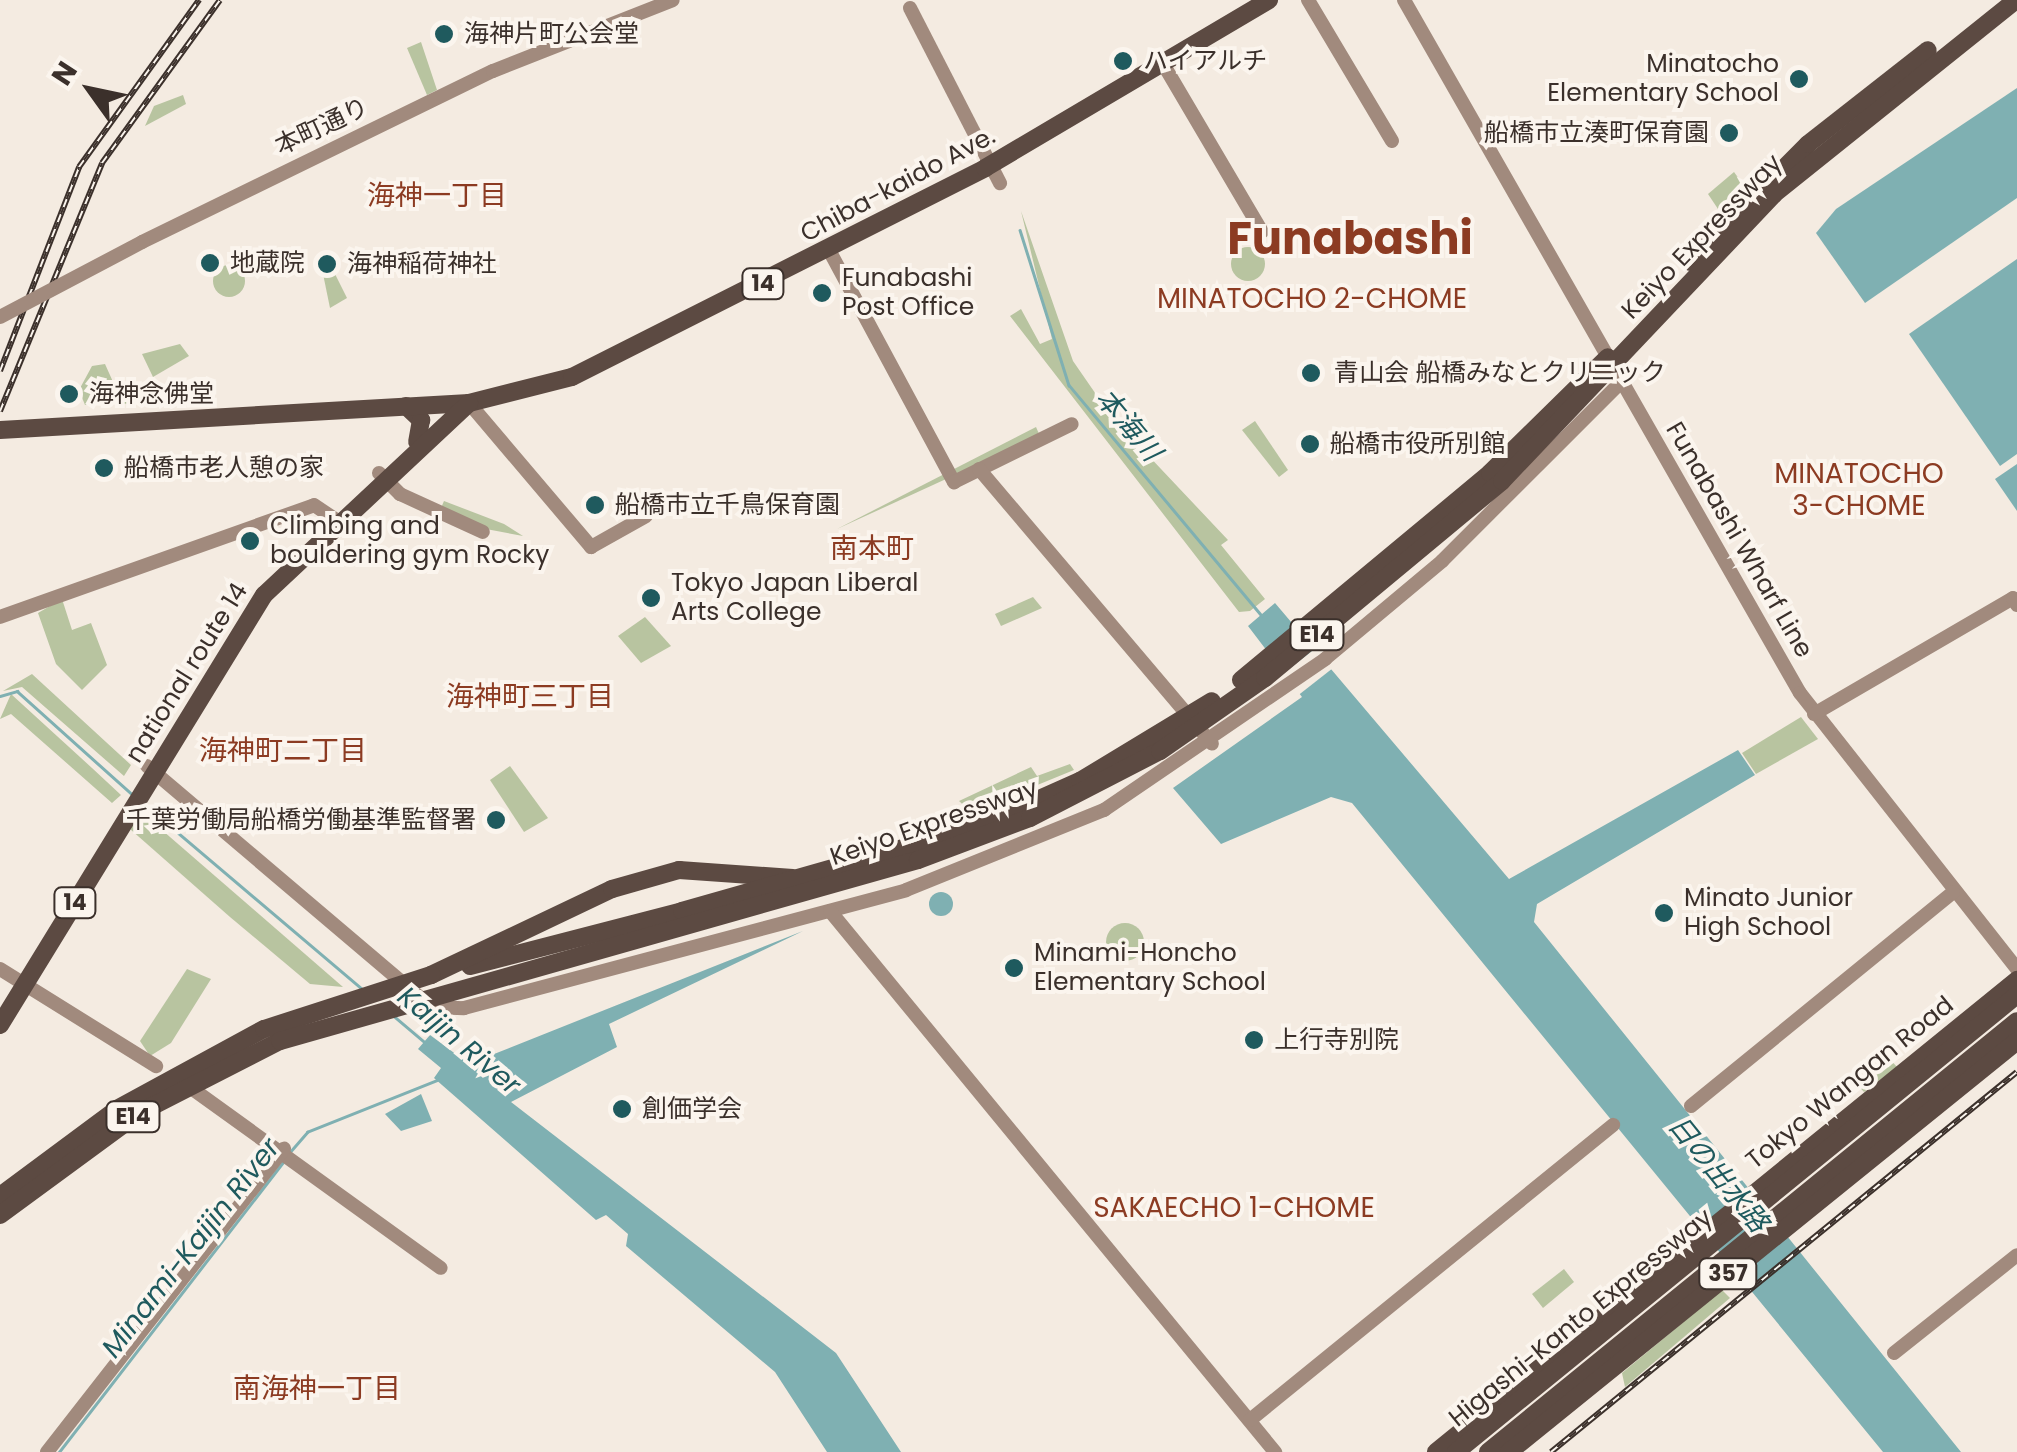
<!DOCTYPE html>
<meta charset="utf-8">
<style>
body{margin:0}
#map{position:relative;width:2017px;height:1452px;overflow:hidden;background:#f4ebe1;font-family:Poppins,"Noto Sans JP",sans-serif}
div>[style]{position:absolute}
.green>*{inset:0;background:#b8c4a0}
.round{border-radius:50%}
.water>*{inset:0;background:#7fb0b2}
.pier>*{inset:0;background:#f4ebe1}
.stream>*{height:2.5px;margin:-1.25px;padding:0 1.25px;transform-origin:1.25px;border-radius:1.25px;background:#7fb0b2}
.secondary>*{height:14px;margin:-7px;padding:0 7px;transform-origin:7px;border-radius:7px;background:#a18a7d}
.highway>*{height:18px;margin:-9px;padding:0 9px;transform-origin:9px;border-radius:9px;background:#5c4a42}
.rail>*{height:6px;margin-top:-3px;transform-origin:0;background:repeating-linear-gradient(90deg,#fbf5ee 0 8px,#3b302b 0 16px);box-sizing:border-box;border-block:2px solid #3b302b}
.secondary-bridge>*{height:14px;margin:-7px;padding:0 7px;transform-origin:7px;border-radius:7px;background:#a18a7d}
.highway-bridge>*{height:18px;margin:-9px;padding:0 9px;transform-origin:9px;border-radius:9px;background:#5c4a42}
.dots>*{width:28px;height:28px;translate:-50% -50%;box-sizing:border-box;border:5px solid #fbf5ee;border-radius:50%}
span{translate:-50% -50%;white-space:nowrap;text-align:center;line-height:1.15;-webkit-text-stroke:8px #fbf5ee;paint-order:stroke}
.shield-label span{padding:2px 8px;background:#fbf5ee;border:2px solid;border-radius:8px;-webkit-text-stroke-width:0}
.shield-label{font-size:22px;color:#3b302b;font-weight:700}
.poi-label{font-size:25px;color:#3b302b}
.left{translate:0 -50%;text-align:left}
.right{translate:-100% -50%;text-align:right}
.street-label{font-size:25px;color:#3b302b}
.neighbourhood-label{font-size:28px;color:#8c3b22}
.water-label{font-size:28px;color:#1f5a5e;font-style:italic}
.town-label{font-size:45px;color:#8c3b22;font-weight:700}
.north{position:absolute;left:40px;top:40px;width:100px;height:100px;-webkit-text-stroke:8px #fbf5ee;paint-order:stroke;rotate:303deg;font-size:28px;font-weight:700;line-height:40px;text-align:center;color:#3b302b}
.north::after{content:'';display:block;margin:auto;width:35px;height:45px;background:#3b302b;clip-path:polygon(50% 0,100% 100%,50% 72%,0 100%)}
</style>
<div id="map">
<div class="green">
<div style="clip-path:polygon(421px 42px,437px 90px,427px 95px,407px 48px)"></div>
<div style="clip-path:polygon(183px 95px,186px 104px,145px 126px,154px 106px)"></div>
<div style="clip-path:polygon(1734px 172px,1742px 183px,1718px 209px,1708px 194px)"></div>
<div style="clip-path:polygon(1021px 211px,1073px 361px,1111px 416px,1228px 540px,1221px 545px,1265px 599px,1250px 611px,1239px 612px,1010px 316px,1021px 309px,1040px 344px,1052px 339px)"></div>
<div class="round" style="left:1231px;top:247px;width:34px;height:34px"></div>
<div class="round" style="left:213px;top:265px;width:32px;height:32px"></div>
<div style="clip-path:polygon(331px 266px,347px 298px,330px 308px,322px 269px)"></div>
<div style="clip-path:polygon(180px 344px,189px 356px,153px 377px,142px 354px)"></div>
<div style="clip-path:polygon(105px 364px,118px 393px,139px 382px,149px 403px,85px 405px,79px 390px,92px 366px)"></div>
<div style="clip-path:polygon(1255px 421px,1288px 470px,1279px 477px,1242px 430px)"></div>
<div style="clip-path:polygon(1036px 427px,1040px 436px,837px 529px)"></div>
<div style="clip-path:polygon(444px 501px,504px 524px,523px 536px,486px 529px,441px 508px)"></div>
<div style="clip-path:polygon(1033px 597px,1042px 608px,1001px 626px,995px 614px)"></div>
<div style="clip-path:polygon(62px 599px,72px 630px,91px 623px,107px 665px,82px 690px,56px 664px,38px 613px)"></div>
<div style="clip-path:polygon(645px 617px,671px 646px,641px 663px,618px 636px)"></div>
<div style="clip-path:polygon(32px 674px,131px 765px,124px 776px,22px 687px,3px 691px)"></div>
<div style="clip-path:polygon(11px 694px,92px 768px,121px 795px,112px 803px,11px 714px,0 719px)"></div>
<div style="clip-path:polygon(1801px 717px,1818px 739px,1756px 774px,1742px 753px)"></div>
<div style="clip-path:polygon(1070px 764px,1074px 770px,971px 812px,959px 801px,1031px 767px,1037px 776px)"></div>
<div style="clip-path:polygon(510px 766px,548px 818px,524px 832px,490px 780px)"></div>
<div style="clip-path:polygon(140px 811px,343px 987px,310px 984px,230px 917px,130px 829px)"></div>
<div class="round" style="left:1106px;top:923px;width:38px;height:38px"></div>
<div style="clip-path:polygon(187px 969px,211px 979px,171px 1043px,150px 1056px,140px 1041px)"></div>
<div style="clip-path:polygon(1888px 1057px,1897px 1067px,1864px 1092px,1856px 1083px)"></div>
<div style="clip-path:polygon(1564px 1269px,1574px 1282px,1543px 1308px,1532px 1294px)"></div>
<div style="clip-path:polygon(1722px 1290px,1730px 1298px,1625px 1387px,1622px 1373px)"></div>
</div>
<div class="water">
<div style="clip-path:polygon(2017px 88px,2017px 198px,1865px 303px,1816px 233px,1836px 209px)"></div>
<div style="clip-path:polygon(2017px 259px,2017px 454px,2000px 466px,1909px 334px)"></div>
<div style="clip-path:polygon(2017px 464px,2017px 511px,1995px 479px)"></div>
<div style="clip-path:polygon(1275px 603px,1509px 879px,1738px 750px,1755px 775px,1537px 904px,1534px 922px,1961px 1452px,1883px 1452px,1352px 803px,1331px 797px,1221px 844px,1173px 788px,1302px 697px,1248px 626px)"></div>
<div class="round" style="left:929px;top:892px;width:24px;height:24px"></div>
<div style="clip-path:polygon(803px 931px,609px 1024px,617px 1047px,511px 1102px,836px 1353px,901px 1452px,827px 1452px,775px 1372px,626px 1246px,628px 1234px,606px 1215px,596px 1220px,434px 1078px,441px 1068px,418px 1049px,430px 1035px,465px 1061px,489px 1056px)"></div>
<div style="clip-path:polygon(421px 1094px,432px 1121px,401px 1131px,385px 1114px)"></div>
</div>
<div class="pier">
<div style="clip-path:polygon(1316px 648px,1333px 668px,1296px 697px,1280px 676px)"></div>
</div>
<div class="stream">
<div style="left:1020px;top:230px;width:163px;rotate:72.5deg"></div>
<div style="left:1069px;top:385px;width:301px;rotate:50.1deg"></div>
<div style="left:0;top:696px;width:18px;rotate:-16deg"></div>
<div style="left:17px;top:691px;width:156px;rotate:41.9deg"></div>
<div style="left:143px;top:803px;width:287px;rotate:40.3deg"></div>
<div style="left:395px;top:1017px;width:42px;rotate:40.2deg"></div>
<div style="left:289px;top:1153px;width:28px;rotate:-49deg"></div>
<div style="left:307px;top:1132px;width:140px;rotate:-21.8deg"></div>
<div style="left:59px;top:1452px;width:369px;rotate:-52.3deg"></div>
</div>
<div class="secondary">
<div style="left:1308px;top:0;width:164px;rotate:59.2deg"></div>
<div style="left:1404px;top:0;width:798px;rotate:60.26deg"></div>
<div style="left:1800px;top:693px;width:351px;rotate:51.8deg"></div>
<div style="left:910px;top:8px;width:197px;rotate:62.8deg"></div>
<div style="left:1162px;top:62px;width:197px;rotate:59.5deg"></div>
<div style="left:142px;top:242px;width:390px;rotate:-26deg"></div>
<div style="left:493px;top:71px;width:193px;rotate:-21.5deg"></div>
<div style="left:829px;top:250px;width:264px;rotate:61.7deg"></div>
<div style="left:954px;top:482px;width:131px;rotate:-26.2deg"></div>
<div style="left:469px;top:403px;width:189px;rotate:49.7deg"></div>
<div style="left:591px;top:547px;width:63px;rotate:-29.4deg"></div>
<div style="left:979px;top:469px;width:360px;rotate:49.7deg"></div>
<div style="left:379px;top:473px;width:30px;rotate:45deg"></div>
<div style="left:400px;top:494px;width:91px;rotate:24.6deg"></div>
<div style="left:0;top:617px;width:333px;rotate:-19.6deg"></div>
<div style="left:314px;top:505px;width:27px;rotate:34deg"></div>
<div style="left:1814px;top:714px;width:230px;rotate:-30.2deg"></div>
<div style="left:2013px;top:598px;width:8px;rotate:60deg"></div>
<div style="left:147px;top:766px;width:372px;rotate:40.3deg"></div>
<div style="left:431px;top:1007px;width:33px;rotate:2deg"></div>
<div style="left:464px;top:1008px;width:457px;rotate:-14.9deg"></div>
<div style="left:906px;top:890px;width:214px;rotate:-22deg"></div>
<div style="left:1104px;top:810px;width:268px;rotate:-34.3deg"></div>
<div style="left:1325px;top:659px;width:153px;rotate:-39.9deg"></div>
<div style="left:1442px;top:561px;width:255px;rotate:-45deg"></div>
<div style="left:830px;top:911px;width:701px;rotate:50.56deg"></div>
<div style="left:0;top:969px;width:184px;rotate:31.9deg"></div>
<div style="left:194px;top:1090px;width:304px;rotate:35.8deg"></div>
<div style="left:1691px;top:1106px;width:338px;rotate:-39.2deg"></div>
<div style="left:1894px;top:1353px;width:157px;rotate:-38.5deg"></div>
<div style="left:1250px;top:1420px;width:468px;rotate:-39.1deg"></div>
<div style="left:47px;top:1452px;width:385px;rotate:-52deg"></div>
</div>
<div class="highway">
<div style="left:406px;top:406px;width:21px;rotate:43deg"></div>
<div style="left:421px;top:420px;width:22px;rotate:100deg"></div>
<div style="left:0;top:430px;width:470px;rotate:-3.3deg"></div>
<div style="left:469px;top:403px;width:106px;rotate:-14.2deg"></div>
<div style="left:572px;top:377px;width:463px;rotate:-26.8deg"></div>
<div style="left:985px;top:168px;width:330px;rotate:-30.6deg"></div>
<div style="left:470px;top:966px;width:219px;rotate:-14.5deg"></div>
<div style="left:431px;top:975px;width:200px;rotate:-25.4deg"></div>
<div style="left:612px;top:889px;width:70px;rotate:-15.8deg"></div>
<div style="left:679px;top:870px;width:114px;rotate:4deg"></div>
<div style="left:0;top:1025px;width:505px;rotate:-58.45deg"></div>
<div style="left:264px;top:595px;width:281px;rotate:-43.1deg"></div>
<div style="left:0;top:1196px;width:146px;rotate:-36.6deg"></div>
<div style="left:117px;top:1109px;width:167px;rotate:-28.6deg"></div>
<div style="left:0;top:1215px;width:172px;rotate:-36.3deg"></div>
<div style="left:139px;top:1113px;width:158px;rotate:-27.1deg"></div>
<div style="left:1436px;top:1452px;width:749px;rotate:-39.09deg"></div>
<div style="left:1456px;top:1452px;width:724px;rotate:-39.17deg"></div>
<div style="left:1488px;top:1452px;width:682px;rotate:-39.17deg"></div>
<div style="left:1509px;top:1452px;width:653px;rotate:-38.97deg"></div>
</div>
<div class="rail">
<div style="left:0;top:371px;width:219px;rotate:-68.8deg"></div>
<div style="left:79px;top:167px;width:206px;rotate:-54.3deg"></div>
<div style="left:0;top:411px;width:268px;rotate:-67.6deg"></div>
<div style="left:102px;top:163px;width:201px;rotate:-54.1deg"></div>
<div style="left:1551px;top:1452px;width:601px;rotate:-39.2deg"></div>
</div>
<div class="secondary-bridge">
<div style="left:0;top:317px;width:161px;rotate:-27.8deg"></div>
</div>
<div class="highway-bridge">
<div style="left:1691px;top:262px;width:166px;rotate:-45.2deg"></div>
<div style="left:1808px;top:144px;width:152px;rotate:-38.1deg"></div>
<div style="left:1241px;top:680px;width:324px;rotate:-39.7deg"></div>
<div style="left:1490px;top:473px;width:165px;rotate:-44.5deg"></div>
<div style="left:682px;top:911px;width:306px;rotate:-15.9deg"></div>
<div style="left:976px;top:827px;width:114px;rotate:-23.9deg"></div>
<div style="left:1080px;top:781px;width:154px;rotate:-31.2deg"></div>
<div style="left:264px;top:1029px;width:176px;rotate:-17.9deg"></div>
<div style="left:280px;top:1041px;width:663px;rotate:-15.84deg"></div>
<div style="left:918px;top:860px;width:120px;rotate:-20.6deg"></div>
<div style="left:1030px;top:818px;width:146px;rotate:-27.3deg"></div>
<div style="left:1160px;top:751px;width:128px;rotate:-34.8deg"></div>
<div style="left:1265px;top:678px;width:308px;rotate:-39.7deg"></div>
<div style="left:1502px;top:481px;width:395px;rotate:-46.5deg"></div>
<div style="left:1774px;top:194px;width:310px;rotate:-38.7deg"></div>
</div>
<div class="dots">
<div style="left:444px;top:34px;background:#1f5a5e"></div>
<div style="left:1123px;top:61px;background:#1f5a5e"></div>
<div style="left:1799px;top:79px;background:#1f5a5e"></div>
<div style="left:1729px;top:133px;background:#1f5a5e"></div>
<div style="left:210px;top:263px;background:#1f5a5e"></div>
<div style="left:327px;top:264px;background:#1f5a5e"></div>
<div style="left:822px;top:293px;background:#1f5a5e"></div>
<div style="left:1311px;top:373px;background:#1f5a5e"></div>
<div style="left:69px;top:394px;background:#1f5a5e"></div>
<div style="left:1310px;top:444px;background:#1f5a5e"></div>
<div style="left:104px;top:468px;background:#1f5a5e"></div>
<div style="left:595px;top:505px;background:#1f5a5e"></div>
<div style="left:250px;top:541px;background:#1f5a5e"></div>
<div style="left:651px;top:598px;background:#1f5a5e"></div>
<div style="left:496px;top:820px;background:#1f5a5e"></div>
<div style="left:1664px;top:913px;background:#1f5a5e"></div>
<div style="left:1014px;top:968px;background:#1f5a5e"></div>
<div style="left:1254px;top:1040px;background:#1f5a5e"></div>
<div style="left:622px;top:1109px;background:#1f5a5e"></div>
</div>
<div class="shield-label">
<span style="left:763px;top:284px">14</span>
<span style="left:1317px;top:635px">E14</span>
<span style="left:75px;top:903px">14</span>
<span style="left:133px;top:1117px">E14</span>
<span style="left:1728px;top:1274px">357</span>
</div>
<div class="poi-label">
<span class="left" style="left:464px;top:34px">海神片町公会堂</span>
<span class="left" style="left:1143px;top:61px">ハイアルチ</span>
<span class="right" style="left:1779px;top:79px">Minatocho<br>Elementary School</span>
<span class="right" style="left:1709px;top:133px">船橋市立湊町保育園</span>
<span class="left" style="left:230px;top:263px">地蔵院</span>
<span class="left" style="left:347px;top:264px">海神稲荷神社</span>
<span class="left" style="left:842px;top:293px">Funabashi<br>Post Office</span>
<span class="left" style="left:1334px;top:373px">青山会 船橋みなとクリニック</span>
<span class="left" style="left:89px;top:394px">海神念佛堂</span>
<span class="left" style="left:1330px;top:444px">船橋市役所別館</span>
<span class="left" style="left:124px;top:468px">船橋市老人憩の家</span>
<span class="left" style="left:615px;top:505px">船橋市立千鳥保育園</span>
<span class="left" style="left:270px;top:541px">Climbing and<br>bouldering gym Rocky</span>
<span class="left" style="left:671px;top:598px">Tokyo Japan Liberal<br>Arts College</span>
<span class="right" style="left:476px;top:820px">千葉労働局船橋労働基準監督署</span>
<span class="left" style="left:1684px;top:913px">Minato Junior<br>High School</span>
<span class="left" style="left:1034px;top:968px">Minami-Honcho<br>Elementary School</span>
<span class="left" style="left:1274px;top:1040px">上行寺別院</span>
<span class="left" style="left:642px;top:1109px">創価学会</span>
</div>
<div class="street-label">
<span style="left:322px;top:127px;rotate:-25deg">本町通り</span>
<span style="left:898px;top:185px;rotate:-28deg">Chiba-kaido Ave.</span>
<span style="left:1702px;top:237px;rotate:-46deg">Keiyo Expressway</span>
<span style="left:1739px;top:540px;rotate:60deg">Funabashi Wharf Line</span>
<span style="left:187px;top:673px;rotate:-58deg">national route 14</span>
<span style="left:934px;top:823px;rotate:-19deg">Keiyo Expressway</span>
<span style="left:1850px;top:1083px;rotate:-39deg">Tokyo Wangan Road</span>
<span style="left:1581px;top:1318px;rotate:-39deg">Higashi-Kanto Expressway</span>
</div>
<div class="neighbourhood-label">
<span style="left:437px;top:196px">海神一丁目</span>
<span style="left:1312px;top:299px">MINATOCHO 2-CHOME</span>
<span style="left:1859px;top:490px">MINATOCHO<br>3-CHOME</span>
<span style="left:872px;top:549px">南本町</span>
<span style="left:530px;top:697px">海神町三丁目</span>
<span style="left:283px;top:751px">海神町二丁目</span>
<span style="left:1234px;top:1208px">SAKAECHO 1-CHOME</span>
<span style="left:317px;top:1389px">南海神一丁目</span>
</div>
<div class="water-label">
<span style="left:1128px;top:425px;rotate:50deg">本海川</span>
<span style="left:459px;top:1041px;rotate:40deg">Kaijin River</span>
<span style="left:1718px;top:1174px;rotate:51deg">日の出水路</span>
<span style="left:191px;top:1248px;rotate:-52deg">Minami-Kaijin River</span>
</div>
<div class="town-label">
<span style="left:1350px;top:239px">Funabashi</span>
</div>
<div class="north">N</div>
</div>
